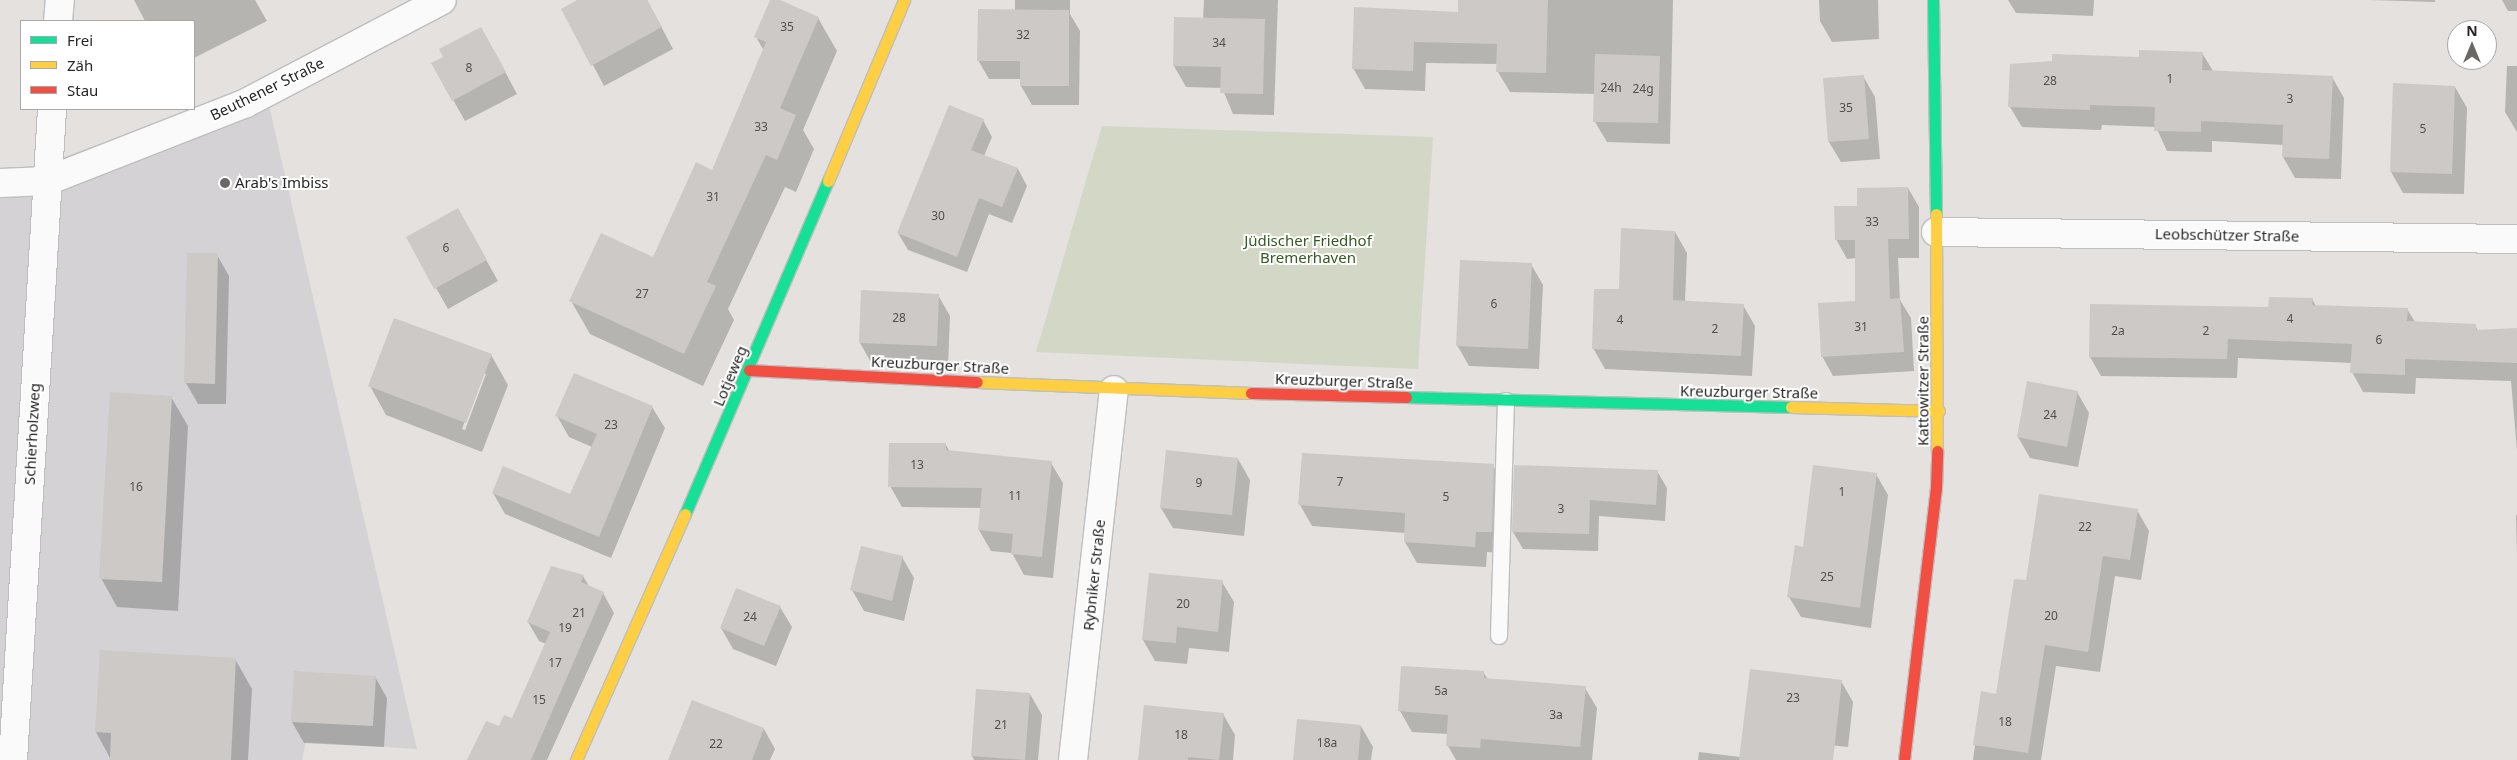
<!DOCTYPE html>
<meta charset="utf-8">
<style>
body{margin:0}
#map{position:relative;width:2517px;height:760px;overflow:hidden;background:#e4e1de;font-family:"Noto Sans",sans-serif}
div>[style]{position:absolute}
.industrial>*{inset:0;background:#d4d2d4}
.cemetery>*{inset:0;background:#d2d7c6}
.shadow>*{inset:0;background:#0003}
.building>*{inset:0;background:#ccc9c7}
.roads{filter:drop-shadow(1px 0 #bebebe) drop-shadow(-1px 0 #bebebe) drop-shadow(0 1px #bebebe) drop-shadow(0 -1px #bebebe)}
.lane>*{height:16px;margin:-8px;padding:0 8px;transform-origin:8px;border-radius:8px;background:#fbfafa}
.street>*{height:28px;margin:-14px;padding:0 14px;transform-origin:14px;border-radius:14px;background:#fbfafa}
.fast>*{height:11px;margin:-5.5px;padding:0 5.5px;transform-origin:5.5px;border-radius:5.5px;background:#16e098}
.slow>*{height:11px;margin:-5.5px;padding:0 5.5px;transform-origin:5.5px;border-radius:5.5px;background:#ffcf43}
.jam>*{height:11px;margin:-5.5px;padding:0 5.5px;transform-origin:5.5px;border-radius:5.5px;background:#f24e42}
.dots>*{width:14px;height:14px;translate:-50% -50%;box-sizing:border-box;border:2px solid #fff;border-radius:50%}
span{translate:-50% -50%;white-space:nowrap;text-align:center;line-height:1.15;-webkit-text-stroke:4px #fff;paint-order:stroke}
.number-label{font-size:12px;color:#515050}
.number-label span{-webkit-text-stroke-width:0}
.street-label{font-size:15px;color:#272727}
.poi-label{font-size:15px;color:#272727}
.left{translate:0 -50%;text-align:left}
.park-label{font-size:15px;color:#345921}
.legend{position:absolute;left:20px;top:20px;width:175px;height:90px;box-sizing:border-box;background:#fff;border:1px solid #a9a9a9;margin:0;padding:6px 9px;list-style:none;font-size:15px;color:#272727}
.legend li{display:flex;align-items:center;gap:10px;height:25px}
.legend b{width:25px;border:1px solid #a9a9a9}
.north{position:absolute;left:2447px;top:20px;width:50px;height:50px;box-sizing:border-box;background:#fff;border:1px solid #a9a9a9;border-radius:50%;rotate:0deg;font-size:14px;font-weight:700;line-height:20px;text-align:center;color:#272727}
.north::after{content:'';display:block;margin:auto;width:18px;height:22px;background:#696867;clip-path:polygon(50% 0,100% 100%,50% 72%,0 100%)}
</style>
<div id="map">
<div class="industrial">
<div style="clip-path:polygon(264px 84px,417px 749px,306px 742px,302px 760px,0 760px,0 169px,42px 165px)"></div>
</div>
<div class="cemetery">
<div style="clip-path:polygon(1102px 126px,1433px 137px,1418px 369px,1036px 352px)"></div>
</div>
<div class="shadow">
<div style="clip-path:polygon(134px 0,255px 0,267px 21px,194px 58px,194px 21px,145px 21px)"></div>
<div style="clip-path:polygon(580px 0,647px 0,673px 49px,604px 86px,593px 65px)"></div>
<div style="clip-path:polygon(772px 0,818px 18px,837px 51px,803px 130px,814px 149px,796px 192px,785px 187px,728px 309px,734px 320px,703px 386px,590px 334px,571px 301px,653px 258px,713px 171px,764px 51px,756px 37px)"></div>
<div style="clip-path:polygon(1015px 0,1070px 0,1070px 14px,1080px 31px,1079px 105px,1032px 105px,1021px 86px,1021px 79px,989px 79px,978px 60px,1015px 11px)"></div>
<div style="clip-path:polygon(1204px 0,1278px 0,1274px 115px,1233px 114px,1222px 88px,1186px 87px,1174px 66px,1203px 19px)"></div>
<div style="clip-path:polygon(1459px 0,1673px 0,1670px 144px,1607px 142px,1595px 122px,1595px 94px,1510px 92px,1498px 72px,1498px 64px,1426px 63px,1425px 91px,1365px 89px,1353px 68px,1459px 13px)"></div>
<div style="clip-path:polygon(1819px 0,1878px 0,1879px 39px,1832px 42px,1820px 21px)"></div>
<div style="clip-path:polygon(2008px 0,2094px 0,2093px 16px,2016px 13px)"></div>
<div style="clip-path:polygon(2370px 0,2435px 0,2435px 2px)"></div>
<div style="clip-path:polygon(2502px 0,2517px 0,2517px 11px,2508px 11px)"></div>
<div style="clip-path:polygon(493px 49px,517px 94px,465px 121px,433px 64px,444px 58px)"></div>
<div style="clip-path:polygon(2202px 53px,2213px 71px,2332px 77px,2344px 98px,2341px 179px,2295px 178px,2283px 157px,2284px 145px,2212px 141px,2212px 152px,2167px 151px,2156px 127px,2102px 125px,2101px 130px,2022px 127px,2010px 107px,2140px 59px)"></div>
<div style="clip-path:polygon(2507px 66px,2517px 66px,2517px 132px,2505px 112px)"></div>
<div style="clip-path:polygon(1863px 76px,1875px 97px,1880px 159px,1841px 162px,1829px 142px)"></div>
<div style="clip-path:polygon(2455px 87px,2467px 108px,2464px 194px,2403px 193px,2391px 172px)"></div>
<div style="clip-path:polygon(983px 120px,992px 137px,984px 156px,1018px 169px,1027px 186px,1012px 223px,989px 214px,967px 272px,908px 250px,898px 233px)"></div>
<div style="clip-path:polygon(1908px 188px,1919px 207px,1919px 258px,1898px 258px,1900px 300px,1911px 318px,1914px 371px,1833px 376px,1822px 356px,1856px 302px,1856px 258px,1847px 259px,1836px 239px,1858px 207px)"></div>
<div style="clip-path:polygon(470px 231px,498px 281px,448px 309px,436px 288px)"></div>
<div style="clip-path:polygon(1675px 232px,1687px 253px,1685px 302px,1743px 305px,1755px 326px,1752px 376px,1605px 369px,1593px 348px,1620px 290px)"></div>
<div style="clip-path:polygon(217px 255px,229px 276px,226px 404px,198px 404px,186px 383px)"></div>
<div style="clip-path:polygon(1531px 264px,1543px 285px,1539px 369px,1469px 366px,1457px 345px)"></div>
<div style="clip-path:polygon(938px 295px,950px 316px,948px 367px,872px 364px,860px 343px)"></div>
<div style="clip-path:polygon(2312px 299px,2316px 306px,2407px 309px,2415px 322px,2475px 325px,2478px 331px,2517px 330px,2517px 450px,2511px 381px,2416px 378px,2415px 394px,2363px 392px,2352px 372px,2352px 363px,2238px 358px,2237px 378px,2101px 376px,2090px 357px)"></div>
<div style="clip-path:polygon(evenodd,491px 355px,508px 385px,482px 452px,386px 415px,370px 386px,491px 355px,483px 374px,486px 374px,465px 430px,462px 429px,483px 374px)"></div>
<div style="clip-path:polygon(575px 374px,652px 407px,665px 428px,611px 558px,505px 514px,493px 493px,571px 495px,592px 447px,569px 437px,557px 416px)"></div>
<div style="clip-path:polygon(2077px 392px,2089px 413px,2078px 467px,2030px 458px,2018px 437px)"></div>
<div style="clip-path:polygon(171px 397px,188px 426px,178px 611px,117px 607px,101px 578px)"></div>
<div style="clip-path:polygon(946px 445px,950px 452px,1051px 463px,1063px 483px,1053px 578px,1024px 575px,1012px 553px,991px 551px,979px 530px,982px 508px,902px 507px,890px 486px)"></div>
<div style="clip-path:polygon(1303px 454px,1493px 466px,1505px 486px,1503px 553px,1487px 552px,1486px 567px,1417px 563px,1405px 542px,1405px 533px,1312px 526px,1300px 505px)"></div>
<div style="clip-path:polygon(1238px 459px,1250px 480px,1244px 536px,1173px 528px,1161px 508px)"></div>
<div style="clip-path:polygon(1515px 466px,1657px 471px,1667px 488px,1665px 521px,1599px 516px,1598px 551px,1523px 549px,1513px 532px)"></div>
<div style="clip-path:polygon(1876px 474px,1888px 495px,1871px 628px,1801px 617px,1789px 597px,1804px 548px)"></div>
<div style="clip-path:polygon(2137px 510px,2149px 531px,2141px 580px,2115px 576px,2100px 672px,2056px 666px,2041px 760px,1973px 760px,1982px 693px,1997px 695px,2027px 582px)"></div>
<div style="clip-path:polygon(2516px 515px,2517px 515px,2517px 556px)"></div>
<div style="clip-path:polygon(902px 557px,914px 578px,904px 621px,864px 611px,852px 590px)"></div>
<div style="clip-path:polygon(583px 576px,590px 588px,603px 593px,614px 613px,547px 760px,468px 760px,499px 728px,513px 720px,546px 644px,539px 641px,528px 622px)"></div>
<div style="clip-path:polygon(1222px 582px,1234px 602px,1229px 652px,1189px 648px,1187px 664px,1155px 661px,1143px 640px)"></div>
<div style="clip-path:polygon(780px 607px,792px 627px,776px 666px,733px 649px,721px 628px)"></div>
<div style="clip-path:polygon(235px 659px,252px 689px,248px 760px,111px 760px,96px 732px)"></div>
<div style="clip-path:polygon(1484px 673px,1488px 680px,1585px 688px,1597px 708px,1592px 760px,1456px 760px,1448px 746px,1448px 734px,1412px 732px,1400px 711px)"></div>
<div style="clip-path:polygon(375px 677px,387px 698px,384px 747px,304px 743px,292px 722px)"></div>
<div style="clip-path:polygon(1841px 681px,1853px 702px,1848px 747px,1804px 742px,1802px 760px,1698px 760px,1699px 752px,1740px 757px)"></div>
<div style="clip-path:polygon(1030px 694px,1042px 715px,1038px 760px,974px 760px,972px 756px)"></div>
<div style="clip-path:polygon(693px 701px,764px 729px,775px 749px,770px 760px,670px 760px)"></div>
<div style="clip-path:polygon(1223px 714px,1235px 735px,1233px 760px,1140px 760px)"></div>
<div style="clip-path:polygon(1361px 726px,1373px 747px,1371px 760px,1294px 760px)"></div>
</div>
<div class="building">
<div style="clip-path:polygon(577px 0,647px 0,662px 27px,591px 66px,561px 9px)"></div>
<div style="clip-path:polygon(770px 0,780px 0,819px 17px,780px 108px,796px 115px,777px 160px,766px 155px,707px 282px,716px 286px,684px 354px,569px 301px,601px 233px,653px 257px,696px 162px,712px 170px,766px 42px,754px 37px)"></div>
<div style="clip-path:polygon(1458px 0,1548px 0,1546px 73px,1496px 72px,1497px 44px,1414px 42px,1413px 71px,1352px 69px,1354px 7px,1458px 12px)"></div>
<div style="clip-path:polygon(978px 9px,1069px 10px,1069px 86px,1020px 86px,1020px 61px,977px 61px)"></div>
<div style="clip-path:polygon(1174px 17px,1265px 19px,1263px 94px,1220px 93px,1221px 67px,1173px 66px)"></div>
<div style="clip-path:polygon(481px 27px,506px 72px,452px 101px,431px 63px,443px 57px,439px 49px)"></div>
<div style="clip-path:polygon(2139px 50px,2203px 52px,2202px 70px,2333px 76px,2329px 159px,2282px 157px,2283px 125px,2201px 121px,2201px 132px,2154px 131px,2155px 107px,2090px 105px,2090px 110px,2008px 107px,2010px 64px,2052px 61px,2052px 54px,2139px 57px)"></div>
<div style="clip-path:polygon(1595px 54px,1660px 56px,1658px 123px,1593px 122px)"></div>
<div style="clip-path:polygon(1864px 75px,1869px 139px,1828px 142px,1823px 78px)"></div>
<div style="clip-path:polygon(2393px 83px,2455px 86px,2452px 174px,2390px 172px)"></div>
<div style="clip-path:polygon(949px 105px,984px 119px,971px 150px,1018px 168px,1002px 207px,979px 198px,957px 257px,897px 233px)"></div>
<div style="clip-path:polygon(1908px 187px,1909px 239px,1888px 239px,1890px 299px,1900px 298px,1904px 352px,1821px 357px,1818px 303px,1855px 301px,1855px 240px,1835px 240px,1834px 206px,1857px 206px,1857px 188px)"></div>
<div style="clip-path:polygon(458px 208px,487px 260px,434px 289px,406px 237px)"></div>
<div style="clip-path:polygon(1621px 228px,1675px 231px,1673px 300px,1744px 304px,1741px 356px,1592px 349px,1594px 289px,1619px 289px)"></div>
<div style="clip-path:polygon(187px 253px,218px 253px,215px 384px,184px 383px)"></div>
<div style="clip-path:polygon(1460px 260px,1532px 263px,1528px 349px,1456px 346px)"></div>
<div style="clip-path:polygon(861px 290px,939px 294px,937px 346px,859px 343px)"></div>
<div style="clip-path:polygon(2269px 297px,2313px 298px,2312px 305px,2408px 308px,2407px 321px,2476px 324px,2476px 330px,2517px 328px,2517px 363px,2405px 359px,2405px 375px,2350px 373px,2352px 344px,2228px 339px,2227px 359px,2089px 357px,2090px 304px,2268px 307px)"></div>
<div style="clip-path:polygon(394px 318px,492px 354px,466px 423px,368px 386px)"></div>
<div style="clip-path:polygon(574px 373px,653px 406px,599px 537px,492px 493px,503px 466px,570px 494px,597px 434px,555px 416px)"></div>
<div style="clip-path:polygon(2027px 381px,2078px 391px,2067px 447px,2017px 437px)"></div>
<div style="clip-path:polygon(110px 392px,172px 396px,162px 582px,99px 579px)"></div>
<div style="clip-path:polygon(889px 443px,946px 443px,946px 450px,1052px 461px,1042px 557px,1011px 554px,1013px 534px,978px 530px,982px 488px,888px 487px)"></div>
<div style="clip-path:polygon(1166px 450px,1238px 458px,1232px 515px,1160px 508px)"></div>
<div style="clip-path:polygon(1302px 453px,1494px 464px,1492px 532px,1476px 532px,1475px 547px,1404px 542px,1405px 513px,1298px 505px)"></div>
<div style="clip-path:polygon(1514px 465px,1658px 470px,1656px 505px,1590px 500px,1589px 534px,1512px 532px)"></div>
<div style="clip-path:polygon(1813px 465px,1877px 473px,1860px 608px,1787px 597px,1795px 545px,1803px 547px)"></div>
<div style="clip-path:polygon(2039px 494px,2138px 509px,2130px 560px,2103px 556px,2088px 652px,2045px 645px,2028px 753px,1973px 745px,1981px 691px,1996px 694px,2014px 579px,2026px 580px)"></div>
<div style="clip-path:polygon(861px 546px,903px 556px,892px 601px,850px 590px)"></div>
<div style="clip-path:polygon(551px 566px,584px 575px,581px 582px,604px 592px,568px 675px,531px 760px,467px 760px,486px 721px,499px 726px,504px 715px,512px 718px,550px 632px,527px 622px)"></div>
<div style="clip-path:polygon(1149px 573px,1223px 580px,1218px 632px,1177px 627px,1176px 643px,1142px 640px)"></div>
<div style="clip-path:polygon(736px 588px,781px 606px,764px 646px,720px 628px)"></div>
<div style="clip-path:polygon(100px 650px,236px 658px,231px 760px,110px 760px,111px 733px,95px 732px)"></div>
<div style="clip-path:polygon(1401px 666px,1484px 671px,1484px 678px,1586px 686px,1580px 747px,1481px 739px,1480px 748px,1446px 746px,1448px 715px,1398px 711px)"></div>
<div style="clip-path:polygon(1750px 669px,1842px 680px,1833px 760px,1739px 760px)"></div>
<div style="clip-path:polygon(294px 671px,376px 676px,373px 726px,291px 722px)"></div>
<div style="clip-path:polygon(976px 689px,1030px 693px,1025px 760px,971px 756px)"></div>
<div style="clip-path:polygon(692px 700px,764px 728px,752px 760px,668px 760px)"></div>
<div style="clip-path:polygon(1144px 705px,1224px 713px,1219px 760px,1188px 757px,1188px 760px,1138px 760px)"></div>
<div style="clip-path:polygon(1297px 719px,1361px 725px,1358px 760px,1293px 760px)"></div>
</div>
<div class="roads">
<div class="lane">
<div style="left:1499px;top:636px;width:235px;rotate:-88.3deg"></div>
</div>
<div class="street">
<div style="left:58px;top:21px;width:21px;rotate:-85deg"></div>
<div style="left:0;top:183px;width:47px;rotate:-2.4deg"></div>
<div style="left:47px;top:181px;width:214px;rotate:-21.4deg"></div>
<div style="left:246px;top:103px;width:221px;rotate:-27.7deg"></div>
<div style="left:1936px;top:232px;width:581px;rotate:0.69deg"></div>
<div style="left:13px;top:760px;width:652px;rotate:-86.57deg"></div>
<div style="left:1073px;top:760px;width:372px;rotate:-83.7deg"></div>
</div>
<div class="fast">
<div style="left:1933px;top:0;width:214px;rotate:89.2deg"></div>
<div style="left:1406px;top:397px;width:385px;rotate:1.5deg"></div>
<div style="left:685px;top:514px;width:362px;rotate:-66.8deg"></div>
</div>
<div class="slow">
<div style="left:828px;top:181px;width:196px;rotate:-67.2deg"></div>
<div style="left:1936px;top:214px;width:237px;rotate:89.8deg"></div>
<div style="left:977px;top:382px;width:274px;rotate:2.3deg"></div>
<div style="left:1791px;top:407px;width:148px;rotate:1.5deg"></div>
<div style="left:576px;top:760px;width:269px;rotate:-66.1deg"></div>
</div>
<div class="jam">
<div style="left:749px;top:370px;width:228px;rotate:3deg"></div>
<div style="left:1251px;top:393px;width:155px;rotate:1.5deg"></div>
<div style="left:1904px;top:760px;width:274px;rotate:-83.3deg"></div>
<div style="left:1936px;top:488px;width:37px;rotate:-88deg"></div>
</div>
</div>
<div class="dots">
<div style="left:225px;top:183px;background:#696867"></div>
</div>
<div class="number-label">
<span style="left:787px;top:27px">35</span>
<span style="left:1023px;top:35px">32</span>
<span style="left:1219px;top:43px">34</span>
<span style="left:469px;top:68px">8</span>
<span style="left:2170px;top:79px">1</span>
<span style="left:2050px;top:81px">28</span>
<span style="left:1611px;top:88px">24h</span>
<span style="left:1643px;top:89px">24g</span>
<span style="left:2290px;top:99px">3</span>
<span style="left:1846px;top:108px">35</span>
<span style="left:761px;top:127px">33</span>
<span style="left:2423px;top:129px">5</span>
<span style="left:713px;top:197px">31</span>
<span style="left:938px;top:216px">30</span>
<span style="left:1872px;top:222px">33</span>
<span style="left:446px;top:248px">6</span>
<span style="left:642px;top:294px">27</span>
<span style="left:1494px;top:304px">6</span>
<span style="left:899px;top:318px">28</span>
<span style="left:2290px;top:319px">4</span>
<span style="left:1620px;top:320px">4</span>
<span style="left:1861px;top:327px">31</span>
<span style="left:1715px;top:329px">2</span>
<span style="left:2118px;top:331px">2a</span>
<span style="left:2206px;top:331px">2</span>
<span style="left:2379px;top:340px">6</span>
<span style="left:2050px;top:415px">24</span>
<span style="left:611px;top:425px">23</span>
<span style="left:917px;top:465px">13</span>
<span style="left:1340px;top:482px">7</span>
<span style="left:1199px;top:483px">9</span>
<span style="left:136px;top:487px">16</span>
<span style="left:1842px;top:492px">1</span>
<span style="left:1015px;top:496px">11</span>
<span style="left:1446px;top:497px">5</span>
<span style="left:1561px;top:509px">3</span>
<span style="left:2085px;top:527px">22</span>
<span style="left:1827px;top:577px">25</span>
<span style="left:1183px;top:604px">20</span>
<span style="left:579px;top:613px">21</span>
<span style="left:2051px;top:616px">20</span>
<span style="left:750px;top:617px">24</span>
<span style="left:565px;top:628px">19</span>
<span style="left:555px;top:663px">17</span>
<span style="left:1441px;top:691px">5a</span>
<span style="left:1793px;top:698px">23</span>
<span style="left:539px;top:700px">15</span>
<span style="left:1556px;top:715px">3a</span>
<span style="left:2005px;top:722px">18</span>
<span style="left:1001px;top:725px">21</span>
<span style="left:1181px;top:735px">18</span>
<span style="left:1327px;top:743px">18a</span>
<span style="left:716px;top:744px">22</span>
</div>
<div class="street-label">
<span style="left:267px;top:89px;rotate:-26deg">Beuthener Straße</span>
<span style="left:2227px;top:235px;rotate:1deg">Leobschützer Straße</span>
<span style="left:940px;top:365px;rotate:3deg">Kreuzburger Straße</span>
<span style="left:730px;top:376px;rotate:-67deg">Lotjeweg</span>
<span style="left:1344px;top:381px;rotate:2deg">Kreuzburger Straße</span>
<span style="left:1923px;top:381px;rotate:-90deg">Kattowitzer Straße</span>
<span style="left:1749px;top:392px;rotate:1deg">Kreuzburger Straße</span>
<span style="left:32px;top:434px;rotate:-87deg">Schierholzweg</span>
<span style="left:1094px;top:575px;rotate:-84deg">Rybniker Straße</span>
</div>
<div class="poi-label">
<span class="left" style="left:235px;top:183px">Arab's Imbiss</span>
</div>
<div class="park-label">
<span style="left:1308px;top:249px">Jüdischer Friedhof<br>Bremerhaven</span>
</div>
<ul class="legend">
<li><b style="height:6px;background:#16e098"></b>Frei</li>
<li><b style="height:6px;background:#ffcf43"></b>Zäh</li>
<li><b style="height:6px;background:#f24e42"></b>Stau</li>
</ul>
<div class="north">N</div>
</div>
